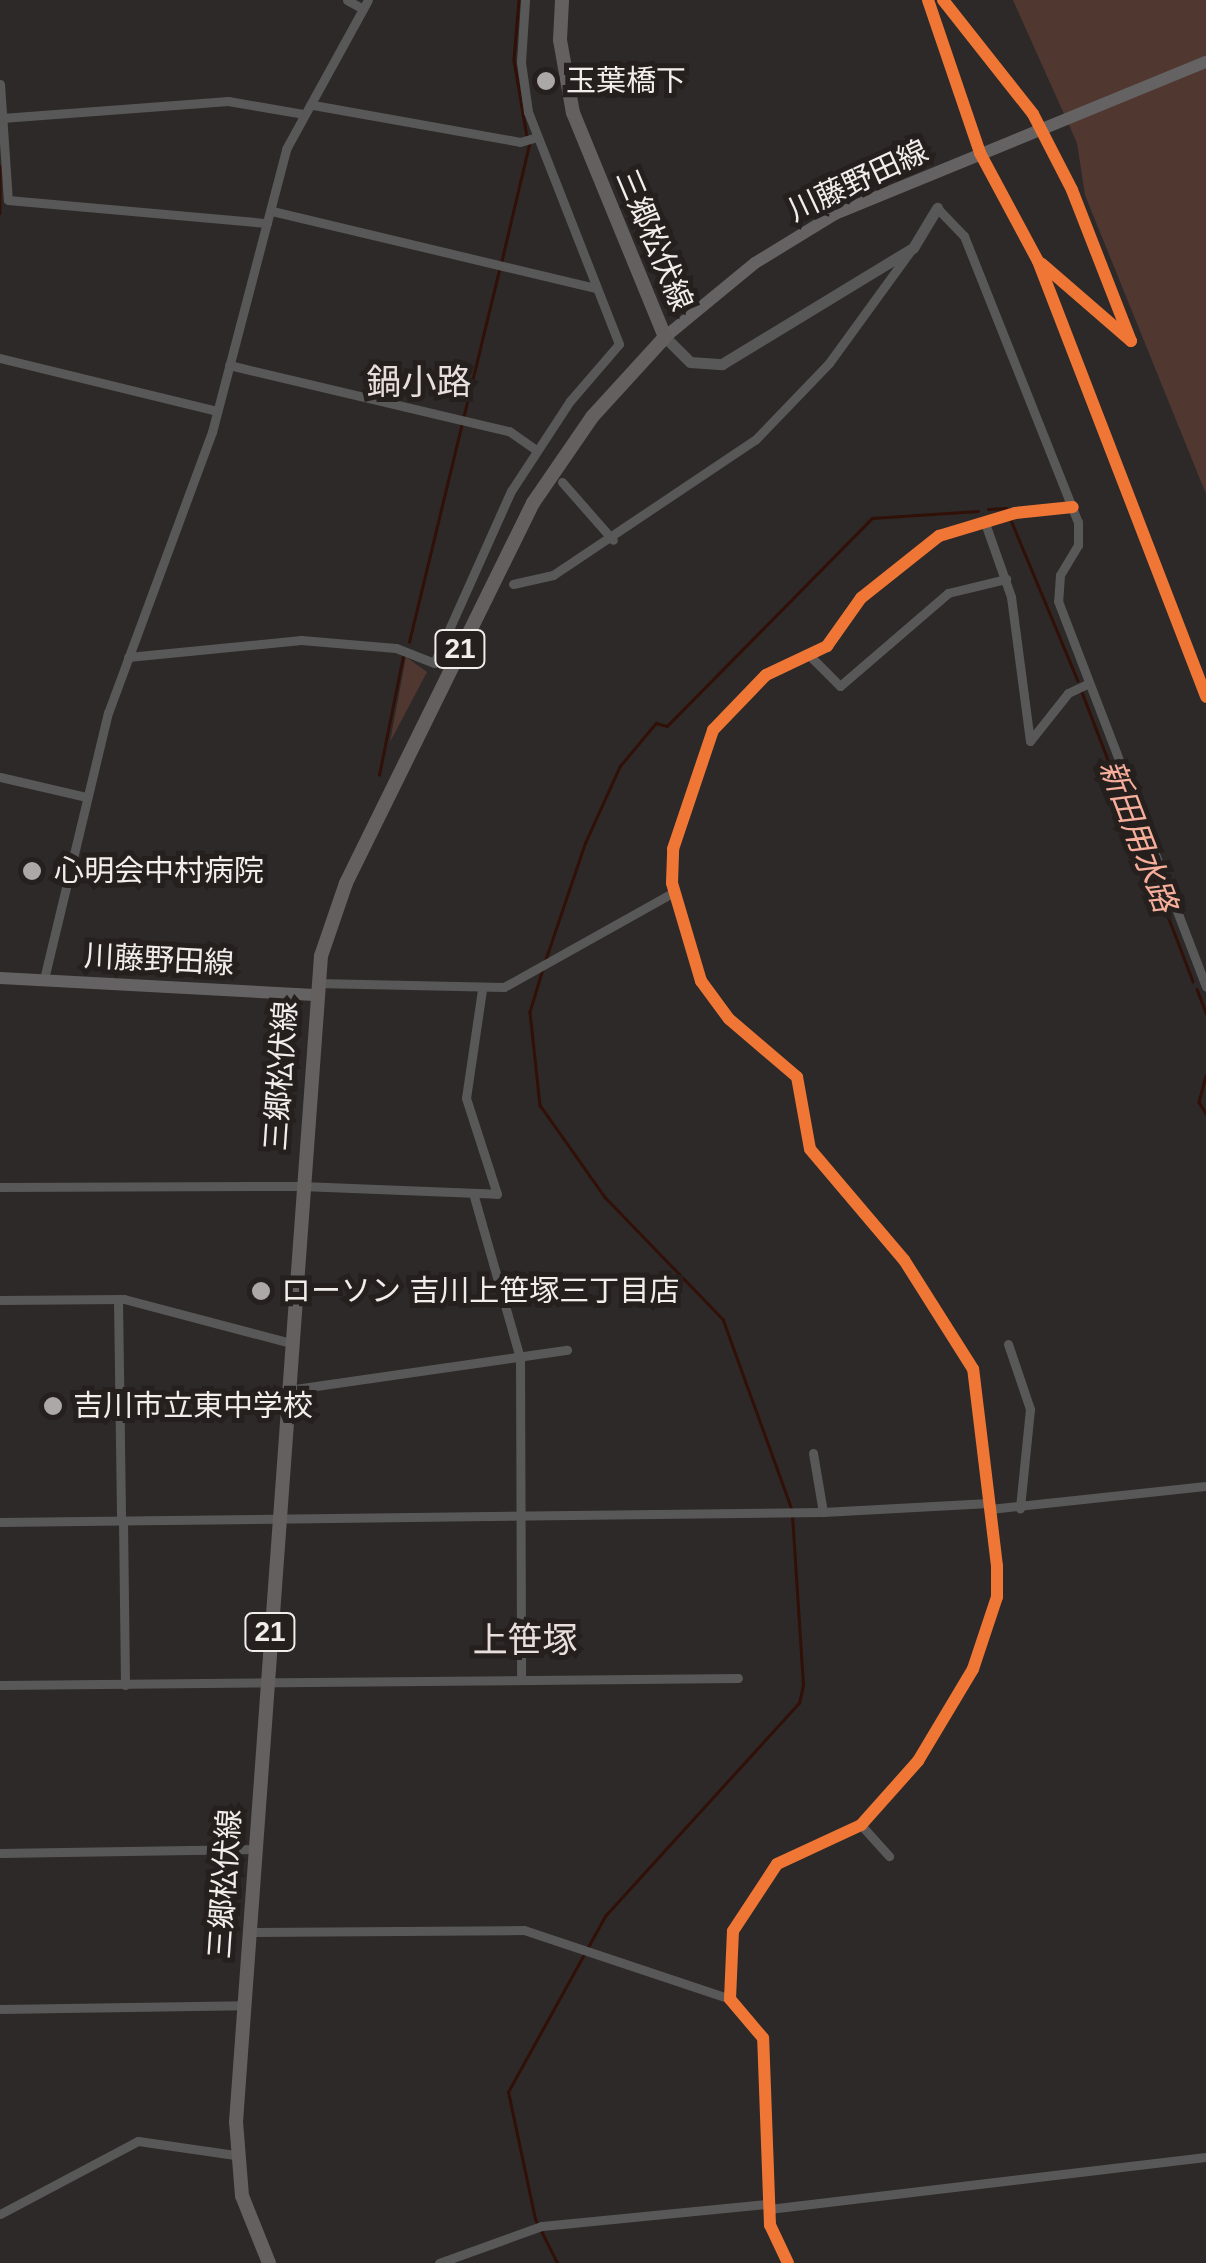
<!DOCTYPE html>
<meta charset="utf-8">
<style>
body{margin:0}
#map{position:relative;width:1206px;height:2263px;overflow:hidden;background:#2d2928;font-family:Arial,"Noto Sans JP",sans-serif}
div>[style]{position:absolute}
.green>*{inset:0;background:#503831}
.stream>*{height:2.5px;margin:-1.25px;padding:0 1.25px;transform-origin:1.25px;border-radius:1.25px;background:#311008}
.minor>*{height:9px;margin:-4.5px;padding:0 4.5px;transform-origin:4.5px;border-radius:4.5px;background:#595858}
.tertiary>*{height:11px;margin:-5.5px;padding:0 5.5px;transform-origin:5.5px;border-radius:5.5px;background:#595858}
.secondary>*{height:12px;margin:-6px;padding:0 6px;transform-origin:6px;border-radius:6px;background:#646262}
.primary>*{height:14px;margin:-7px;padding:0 7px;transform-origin:7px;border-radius:7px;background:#63605f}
.cycleway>*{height:12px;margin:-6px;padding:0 6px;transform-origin:6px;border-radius:6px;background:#f07635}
.dots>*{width:28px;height:28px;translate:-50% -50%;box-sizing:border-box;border:5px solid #251f1d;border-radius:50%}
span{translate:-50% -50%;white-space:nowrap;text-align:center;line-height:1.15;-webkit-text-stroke:10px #251f1d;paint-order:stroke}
.shield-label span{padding:2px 8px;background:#251f1d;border:2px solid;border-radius:8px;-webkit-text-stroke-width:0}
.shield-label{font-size:28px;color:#f1edeb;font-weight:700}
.poi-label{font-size:30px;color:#f1edeb}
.left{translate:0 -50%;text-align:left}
.street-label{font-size:30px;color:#f1edeb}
.water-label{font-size:32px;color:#f7ae9a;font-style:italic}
.quarter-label{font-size:35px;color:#e8dfdc}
</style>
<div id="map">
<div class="green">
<div style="clip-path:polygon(1013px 0,1206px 0,1206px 494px,1085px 195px,1077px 143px)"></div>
<div style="clip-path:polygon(406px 657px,427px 672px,390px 742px)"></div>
</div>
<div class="stream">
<div style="left:519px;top:0;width:60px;rotate:94.8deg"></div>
<div style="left:514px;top:60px;width:78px;rotate:80.4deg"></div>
<div style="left:0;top:166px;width:47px;rotate:90deg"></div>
<div style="left:501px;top:263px;width:121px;rotate:-76.7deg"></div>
<div style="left:988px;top:509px;width:18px;rotate:-3deg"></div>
<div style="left:1011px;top:520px;width:174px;rotate:67.4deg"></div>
<div style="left:409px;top:642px;width:383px;rotate:-76.4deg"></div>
<div style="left:1082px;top:692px;width:310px;rotate:69deg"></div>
<div style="left:379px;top:775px;width:121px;rotate:-78.6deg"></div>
<div style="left:545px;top:961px;width:125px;rotate:-71.3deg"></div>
<div style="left:585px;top:843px;width:85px;rotate:-65.6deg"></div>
<div style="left:620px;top:766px;width:56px;rotate:-50.1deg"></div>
<div style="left:656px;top:723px;width:11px;rotate:15deg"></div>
<div style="left:667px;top:726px;width:292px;rotate:-45.4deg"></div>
<div style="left:872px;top:518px;width:106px;rotate:-3.8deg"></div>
<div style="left:543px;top:969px;width:45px;rotate:106.8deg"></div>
<div style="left:530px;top:1012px;width:94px;rotate:83.9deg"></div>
<div style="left:540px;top:1105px;width:113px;rotate:54.8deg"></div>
<div style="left:605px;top:1197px;width:170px;rotate:46deg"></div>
<div style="left:723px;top:1319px;width:200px;rotate:70.1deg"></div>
<div style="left:1197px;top:989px;width:26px;rotate:69deg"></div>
<div style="left:1206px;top:1076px;width:27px;rotate:105deg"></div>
<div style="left:1199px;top:1102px;width:13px;rotate:58deg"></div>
<div style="left:557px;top:2263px;width:49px;rotate:-116.6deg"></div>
<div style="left:535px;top:2219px;width:130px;rotate:-102deg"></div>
<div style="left:508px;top:2092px;width:201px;rotate:-61.1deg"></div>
<div style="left:605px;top:1916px;width:288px;rotate:-47.7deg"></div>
<div style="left:799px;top:1703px;width:18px;rotate:-77deg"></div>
<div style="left:803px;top:1685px;width:170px;rotate:-93.7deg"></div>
</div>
<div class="minor">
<div style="left:347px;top:0;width:18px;rotate:29deg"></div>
<div style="left:0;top:84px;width:116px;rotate:86.1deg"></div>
<div style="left:8px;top:200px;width:260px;rotate:5.1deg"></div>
<div style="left:313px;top:105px;width:210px;rotate:10.1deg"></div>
<div style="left:520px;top:142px;width:18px;rotate:-16deg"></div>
<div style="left:2px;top:118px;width:227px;rotate:-4.3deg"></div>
<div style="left:228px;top:101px;width:76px;rotate:9.8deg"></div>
<div style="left:937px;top:208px;width:39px;rotate:46deg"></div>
<div style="left:964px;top:236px;width:308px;rotate:68.3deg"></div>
<div style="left:1078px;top:522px;width:23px;rotate:90deg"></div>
<div style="left:1078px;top:545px;width:35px;rotate:121deg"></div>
<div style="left:1060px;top:575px;width:26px;rotate:94deg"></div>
<div style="left:1058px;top:601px;width:413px;rotate:69deg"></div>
<div style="left:272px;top:211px;width:333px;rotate:13.4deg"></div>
<div style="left:0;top:358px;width:223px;rotate:13.7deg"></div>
<div style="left:229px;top:365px;width:288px;rotate:13.3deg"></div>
<div style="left:509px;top:431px;width:33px;rotate:35deg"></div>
<div style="left:562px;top:482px;width:77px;rotate:48.7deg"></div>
<div style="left:985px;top:523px;width:78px;rotate:70.6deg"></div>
<div style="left:1011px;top:597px;width:145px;rotate:82.5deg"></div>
<div style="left:1030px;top:741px;width:61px;rotate:-51.6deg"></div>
<div style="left:1068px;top:693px;width:23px;rotate:-25deg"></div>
<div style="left:513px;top:584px;width:41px;rotate:-12.7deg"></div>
<div style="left:553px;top:575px;width:243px;rotate:-33.8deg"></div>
<div style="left:755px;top:440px;width:107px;rotate:-46.1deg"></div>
<div style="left:829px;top:363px;width:140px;rotate:-54deg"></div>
<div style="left:809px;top:655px;width:44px;rotate:45deg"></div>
<div style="left:840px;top:686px;width:143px;rotate:-40.7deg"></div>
<div style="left:948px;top:593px;width:60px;rotate:-13.6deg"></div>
<div style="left:128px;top:657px;width:174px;rotate:-5.6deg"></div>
<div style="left:301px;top:640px;width:95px;rotate:4.8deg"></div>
<div style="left:396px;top:648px;width:41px;rotate:21.5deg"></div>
<div style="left:434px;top:663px;width:188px;rotate:-65.9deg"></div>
<div style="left:511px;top:491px;width:108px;rotate:-56.8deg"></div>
<div style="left:570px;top:401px;width:75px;rotate:-49.3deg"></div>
<div style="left:619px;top:344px;width:249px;rotate:-111.4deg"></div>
<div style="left:528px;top:112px;width:50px;rotate:-98deg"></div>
<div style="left:521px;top:62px;width:62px;rotate:-86.3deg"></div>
<div style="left:0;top:777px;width:88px;rotate:13.1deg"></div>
<div style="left:44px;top:979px;width:274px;rotate:-76.5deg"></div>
<div style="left:108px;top:713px;width:300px;rotate:-69.7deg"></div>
<div style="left:212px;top:432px;width:293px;rotate:-75.3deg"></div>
<div style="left:286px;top:149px;width:170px;rotate:-61.2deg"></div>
<div style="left:316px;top:983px;width:188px;rotate:1.2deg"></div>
<div style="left:504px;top:987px;width:195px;rotate:-29.2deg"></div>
<div style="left:0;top:1187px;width:301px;rotate:-0.2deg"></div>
<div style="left:301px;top:1186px;width:196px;rotate:2.3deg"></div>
<div style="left:497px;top:1194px;width:101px;rotate:-107.9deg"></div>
<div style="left:466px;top:1098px;width:110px;rotate:-81.6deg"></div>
<div style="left:473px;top:1193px;width:172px;rotate:74.1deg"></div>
<div style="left:520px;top:1358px;width:321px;rotate:89.8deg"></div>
<div style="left:118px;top:1299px;width:221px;rotate:89.2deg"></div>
<div style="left:0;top:1300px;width:124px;rotate:-0.5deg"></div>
<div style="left:124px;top:1299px;width:173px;rotate:14.8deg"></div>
<div style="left:1008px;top:1344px;width:69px;rotate:71.3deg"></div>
<div style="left:1030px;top:1409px;width:100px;rotate:95.8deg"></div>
<div style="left:288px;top:1390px;width:282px;rotate:-8.2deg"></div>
<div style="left:813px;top:1453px;width:60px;rotate:80.4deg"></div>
<div style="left:990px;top:1509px;width:217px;rotate:-6.1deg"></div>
<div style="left:123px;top:1520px;width:165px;rotate:89.3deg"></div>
<div style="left:0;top:1522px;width:823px;rotate:-0.7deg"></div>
<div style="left:823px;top:1512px;width:166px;rotate:-3.1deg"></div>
<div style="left:0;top:1685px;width:738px;rotate:-0.54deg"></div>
<div style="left:861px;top:1825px;width:42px;rotate:47.9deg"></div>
<div style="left:0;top:1853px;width:255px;rotate:-0.9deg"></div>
<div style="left:249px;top:1932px;width:275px;rotate:-0.4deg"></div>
<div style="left:524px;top:1930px;width:217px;rotate:18.5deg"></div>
<div style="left:0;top:2009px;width:244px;rotate:-0.9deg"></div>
<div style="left:769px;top:2209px;width:440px;rotate:-6.8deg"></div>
<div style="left:0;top:2214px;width:156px;rotate:-27.9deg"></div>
<div style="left:138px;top:2141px;width:98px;rotate:8.2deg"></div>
<div style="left:439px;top:2263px;width:109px;rotate:-19.8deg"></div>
<div style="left:542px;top:2226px;width:227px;rotate:-5.6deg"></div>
<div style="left:788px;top:2263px;width:42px;rotate:-115.3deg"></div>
<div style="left:770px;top:2225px;width:187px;rotate:-92.1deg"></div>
<div style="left:763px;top:2038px;width:51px;rotate:-130.2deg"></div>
<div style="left:730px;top:1999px;width:68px;rotate:-87.5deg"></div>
<div style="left:733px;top:1931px;width:80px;rotate:-56.7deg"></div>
<div style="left:777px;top:1864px;width:93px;rotate:-24.9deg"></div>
<div style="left:861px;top:1825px;width:86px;rotate:-48.3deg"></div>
<div style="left:918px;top:1761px;width:107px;rotate:-59.1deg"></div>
<div style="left:973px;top:1669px;width:76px;rotate:-71.6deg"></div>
<div style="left:997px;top:1597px;width:31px;rotate:-90deg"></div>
<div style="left:997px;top:1566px;width:198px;rotate:-96.9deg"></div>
<div style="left:973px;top:1369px;width:129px;rotate:-122.3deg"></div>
<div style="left:904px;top:1260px;width:145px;rotate:-130.3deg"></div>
<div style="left:810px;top:1149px;width:73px;rotate:-100.2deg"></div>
<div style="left:797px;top:1077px;width:89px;rotate:-139.5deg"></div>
<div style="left:729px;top:1019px;width:47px;rotate:-126.4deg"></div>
<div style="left:701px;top:981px;width:102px;rotate:-106.5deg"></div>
<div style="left:672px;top:883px;width:34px;rotate:-88deg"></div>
<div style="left:673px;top:849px;width:126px;rotate:-71.4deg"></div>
<div style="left:713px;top:730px;width:76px;rotate:-46.1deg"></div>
<div style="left:766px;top:675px;width:68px;rotate:-25.4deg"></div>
<div style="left:827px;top:646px;width:59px;rotate:-54.7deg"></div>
<div style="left:861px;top:598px;width:100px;rotate:-38.5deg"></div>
<div style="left:939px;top:536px;width:79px;rotate:-16.8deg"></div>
<div style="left:1015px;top:513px;width:58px;rotate:-5.9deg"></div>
</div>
<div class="tertiary">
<div style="left:665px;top:337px;width:35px;rotate:45deg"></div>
<div style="left:690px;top:362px;width:32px;rotate:4deg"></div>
<div style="left:722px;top:364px;width:223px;rotate:-31.3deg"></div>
<div style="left:913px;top:248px;width:47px;rotate:-59deg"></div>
</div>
<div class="secondary">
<div style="left:665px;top:337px;width:117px;rotate:-39.4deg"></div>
<div style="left:755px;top:263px;width:94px;rotate:-31.5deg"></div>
<div style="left:835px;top:214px;width:401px;rotate:-22.3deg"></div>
<div style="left:0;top:978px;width:315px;rotate:3.1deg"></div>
</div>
<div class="primary">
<div style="left:269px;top:2263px;width:72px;rotate:-111.9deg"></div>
<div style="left:242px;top:2196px;width:74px;rotate:-94.6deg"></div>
<div style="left:236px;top:2122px;width:1169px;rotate:-85.83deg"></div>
<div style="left:321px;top:956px;width:77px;rotate:-71.1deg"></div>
<div style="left:346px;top:883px;width:424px;rotate:-63.8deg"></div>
<div style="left:533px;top:503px;width:104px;rotate:-55.5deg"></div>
<div style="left:592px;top:417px;width:108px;rotate:-47.6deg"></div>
<div style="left:665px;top:337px;width:242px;rotate:-112.3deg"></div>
<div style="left:573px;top:113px;width:74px;rotate:-100.1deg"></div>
<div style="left:560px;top:40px;width:40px;rotate:-87.1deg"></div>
</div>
<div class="cycleway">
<div style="left:928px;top:0;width:162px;rotate:71.2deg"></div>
<div style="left:980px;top:153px;width:123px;rotate:61.8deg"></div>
<div style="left:1038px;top:261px;width:467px;rotate:68.9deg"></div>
<div style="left:943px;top:0;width:145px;rotate:51.7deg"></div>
<div style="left:1033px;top:114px;width:85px;rotate:62.8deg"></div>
<div style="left:1072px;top:190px;width:162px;rotate:68.7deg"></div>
<div style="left:1131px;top:341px;width:118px;rotate:-139.1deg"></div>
<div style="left:788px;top:2263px;width:42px;rotate:-115.3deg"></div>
<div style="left:770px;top:2225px;width:187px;rotate:-92.1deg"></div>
<div style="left:763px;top:2038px;width:51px;rotate:-130.2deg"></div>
<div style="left:730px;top:1999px;width:68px;rotate:-87.5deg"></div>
<div style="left:733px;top:1931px;width:80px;rotate:-56.7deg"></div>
<div style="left:777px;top:1864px;width:93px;rotate:-24.9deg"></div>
<div style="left:861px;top:1825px;width:86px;rotate:-48.3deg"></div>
<div style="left:918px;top:1761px;width:107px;rotate:-59.1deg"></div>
<div style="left:973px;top:1669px;width:76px;rotate:-71.6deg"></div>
<div style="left:997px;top:1597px;width:31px;rotate:-90deg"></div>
<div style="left:997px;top:1566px;width:198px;rotate:-96.9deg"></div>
<div style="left:973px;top:1369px;width:129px;rotate:-122.3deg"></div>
<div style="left:904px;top:1260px;width:145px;rotate:-130.3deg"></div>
<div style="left:810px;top:1149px;width:73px;rotate:-100.2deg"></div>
<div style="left:797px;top:1077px;width:89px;rotate:-139.5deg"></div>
<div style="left:729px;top:1019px;width:47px;rotate:-126.4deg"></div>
<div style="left:701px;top:981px;width:102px;rotate:-106.5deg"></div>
<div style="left:672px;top:883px;width:34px;rotate:-88deg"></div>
<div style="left:673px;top:849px;width:126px;rotate:-71.4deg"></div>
<div style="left:713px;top:730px;width:76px;rotate:-46.1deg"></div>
<div style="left:766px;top:675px;width:68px;rotate:-25.4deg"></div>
<div style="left:827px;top:646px;width:59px;rotate:-54.7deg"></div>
<div style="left:861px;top:598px;width:100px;rotate:-38.5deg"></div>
<div style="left:939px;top:536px;width:79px;rotate:-16.8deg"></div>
<div style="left:1015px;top:513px;width:58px;rotate:-5.9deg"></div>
</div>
<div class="dots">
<div style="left:546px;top:81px;background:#aca8a7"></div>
<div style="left:32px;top:871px;background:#aca8a7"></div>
<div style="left:261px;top:1291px;background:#aca8a7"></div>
<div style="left:53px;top:1406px;background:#aca8a7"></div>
</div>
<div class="shield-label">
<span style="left:460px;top:649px">21</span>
<span style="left:270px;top:1632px">21</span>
</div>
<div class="poi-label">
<span class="left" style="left:566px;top:81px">玉葉橋下</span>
<span class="left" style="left:54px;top:871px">心明会中村病院</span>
<span class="left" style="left:281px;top:1291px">ローソン 吉川上笹塚三丁目店</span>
<span class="left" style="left:73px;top:1406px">吉川市立東中学校</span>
</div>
<div class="street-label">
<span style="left:858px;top:181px;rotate:-25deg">川藤野田線</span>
<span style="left:654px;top:240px;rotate:67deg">三郷松伏線</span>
<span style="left:159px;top:960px;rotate:3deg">川藤野田線</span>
<span style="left:281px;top:1076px;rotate:-86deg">三郷松伏線</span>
<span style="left:225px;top:1884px;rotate:-86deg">三郷松伏線</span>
</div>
<div class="water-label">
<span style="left:1138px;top:836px;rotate:69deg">新田用水路</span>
</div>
<div class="quarter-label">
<span style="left:419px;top:382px">鍋小路</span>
<span style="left:525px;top:1640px">上笹塚</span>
</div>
</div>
